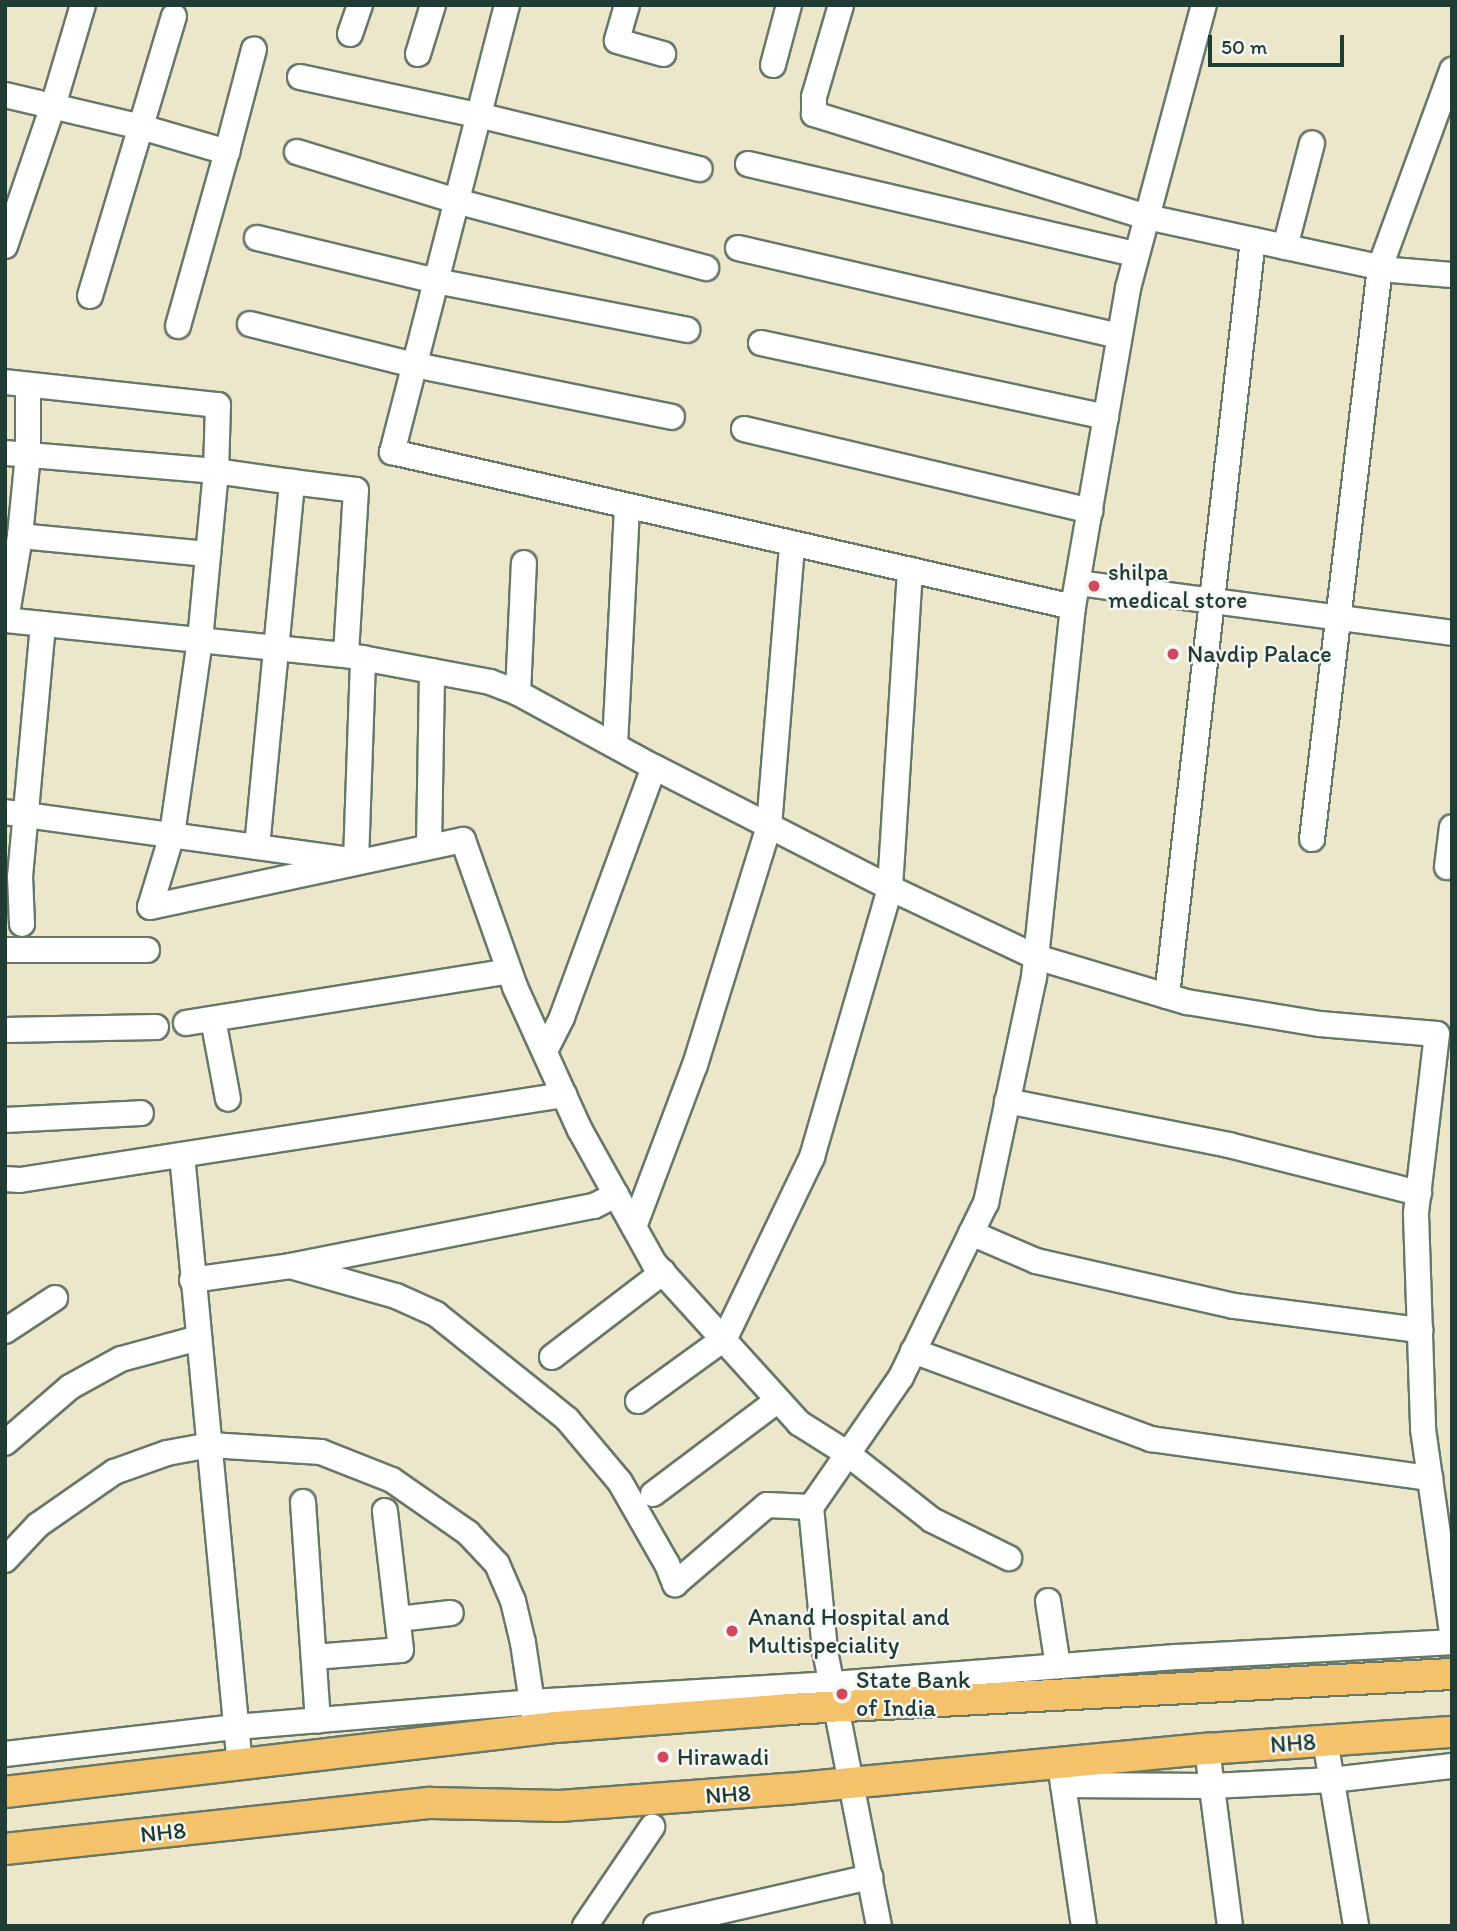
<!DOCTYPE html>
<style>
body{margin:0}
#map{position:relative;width:1457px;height:1931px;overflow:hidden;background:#ece6cb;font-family:Itim,sans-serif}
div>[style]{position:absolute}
.roads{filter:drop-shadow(2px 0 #677869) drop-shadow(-2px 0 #677869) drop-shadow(0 2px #677869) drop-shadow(0 -2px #677869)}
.minor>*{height:24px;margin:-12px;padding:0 12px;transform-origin:12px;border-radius:12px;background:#fff}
.major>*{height:30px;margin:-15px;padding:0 15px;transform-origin:15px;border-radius:15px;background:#f3c26a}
.dots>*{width:19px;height:19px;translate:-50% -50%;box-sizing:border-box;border:4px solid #f6f6f2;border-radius:50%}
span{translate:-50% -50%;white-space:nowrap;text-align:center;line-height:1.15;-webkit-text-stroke:5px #f6f6f2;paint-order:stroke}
.poi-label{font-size:24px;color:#1f3d34}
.left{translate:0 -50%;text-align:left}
.street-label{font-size:24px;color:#1f3d34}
.frame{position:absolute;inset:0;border:7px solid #1f3d34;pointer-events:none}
.scale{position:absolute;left:1208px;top:35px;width:136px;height:32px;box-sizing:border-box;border:4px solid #1f3d34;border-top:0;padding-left:9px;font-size:21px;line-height:24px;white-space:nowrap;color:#1f3d34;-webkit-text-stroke:5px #f6f6f2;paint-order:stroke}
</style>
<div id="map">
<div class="roads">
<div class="minor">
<div style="left:507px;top:5px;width:462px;rotate:104.4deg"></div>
<div style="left:392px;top:452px;width:698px;rotate:12.82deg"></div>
<div style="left:627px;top:5px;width:37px;rotate:106deg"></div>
<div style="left:617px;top:41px;width:48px;rotate:15.8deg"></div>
<div style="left:841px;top:5px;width:96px;rotate:106.4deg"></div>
<div style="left:814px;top:97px;width:17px;rotate:90deg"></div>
<div style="left:814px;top:114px;width:349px;rotate:17.2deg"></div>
<div style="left:1147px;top:217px;width:251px;rotate:12.2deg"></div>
<div style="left:1392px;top:270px;width:60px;rotate:4.8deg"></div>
<div style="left:350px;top:34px;width:31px;rotate:-71deg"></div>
<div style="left:418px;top:54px;width:51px;rotate:-73deg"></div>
<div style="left:773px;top:65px;width:62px;rotate:-75.1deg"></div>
<div style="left:300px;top:77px;width:182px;rotate:12.1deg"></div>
<div style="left:478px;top:115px;width:228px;rotate:13.7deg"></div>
<div style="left:5px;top:95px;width:140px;rotate:13.2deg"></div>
<div style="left:141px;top:127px;width:90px;rotate:16.2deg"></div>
<div style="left:227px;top:152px;width:106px;rotate:-75.3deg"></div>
<div style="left:297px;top:152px;width:166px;rotate:17.1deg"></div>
<div style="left:456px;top:201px;width:259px;rotate:15deg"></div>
<div style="left:748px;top:164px;width:398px;rotate:13.1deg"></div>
<div style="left:257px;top:238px;width:184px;rotate:13.5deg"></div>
<div style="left:436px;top:281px;width:256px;rotate:11deg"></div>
<div style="left:5px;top:246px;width:148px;rotate:-71.1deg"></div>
<div style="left:53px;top:106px;width:105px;rotate:-73.5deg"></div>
<div style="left:1285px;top:247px;width:107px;rotate:-75.4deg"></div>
<div style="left:738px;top:248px;width:391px;rotate:13deg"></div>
<div style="left:90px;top:296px;width:292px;rotate:-73.3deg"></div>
<div style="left:250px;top:324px;width:170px;rotate:14deg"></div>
<div style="left:415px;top:365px;width:262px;rotate:11.4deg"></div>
<div style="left:178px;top:326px;width:181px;rotate:-74.3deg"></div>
<div style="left:761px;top:343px;width:353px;rotate:12.1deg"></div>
<div style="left:5px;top:382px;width:214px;rotate:6.2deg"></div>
<div style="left:218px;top:405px;width:66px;rotate:91.7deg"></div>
<div style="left:216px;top:471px;width:212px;rotate:-175.1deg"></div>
<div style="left:744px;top:429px;width:356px;rotate:13.3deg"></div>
<div style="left:292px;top:482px;width:64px;rotate:7.1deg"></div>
<div style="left:356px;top:490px;width:165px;rotate:93.5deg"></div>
<div style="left:20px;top:536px;width:189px;rotate:5.5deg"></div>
<div style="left:1078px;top:583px;width:377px;rotate:7.6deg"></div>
<div style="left:5px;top:620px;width:343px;rotate:5.9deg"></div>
<div style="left:346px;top:655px;width:147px;rotate:10.6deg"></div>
<div style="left:490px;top:682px;width:30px;rotate:21deg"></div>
<div style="left:518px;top:693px;width:155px;rotate:28.6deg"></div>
<div style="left:6px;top:620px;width:85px;rotate:-80.5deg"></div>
<div style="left:20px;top:536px;width:81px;rotate:-84.4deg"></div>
<div style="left:28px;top:455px;width:70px;rotate:-90deg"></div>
<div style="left:518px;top:693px;width:130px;rotate:-87.4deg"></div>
<div style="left:615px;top:745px;width:238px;rotate:-87.1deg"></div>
<div style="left:5px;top:812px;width:354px;rotate:7.9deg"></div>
<div style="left:356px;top:861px;width:203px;rotate:-88deg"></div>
<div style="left:1312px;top:839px;width:576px;rotate:-83.22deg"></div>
<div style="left:1380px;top:267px;width:210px;rotate:-69.9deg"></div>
<div style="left:429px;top:846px;width:175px;rotate:-89deg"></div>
<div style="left:257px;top:847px;width:367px;rotate:-84.5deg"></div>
<div style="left:292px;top:482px;width:77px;rotate:-171.8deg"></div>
<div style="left:216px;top:471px;width:170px;rotate:95.4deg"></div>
<div style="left:200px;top:640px;width:197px;rotate:98.2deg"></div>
<div style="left:172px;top:835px;width:75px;rotate:107deg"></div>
<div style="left:150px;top:907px;width:320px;rotate:-12.1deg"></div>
<div style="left:463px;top:840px;width:156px;rotate:70.5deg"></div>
<div style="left:515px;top:987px;width:157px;rotate:65.6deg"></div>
<div style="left:580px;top:1130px;width:152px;rotate:60.9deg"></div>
<div style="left:654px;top:1263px;width:216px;rotate:47.8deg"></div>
<div style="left:799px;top:1423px;width:58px;rotate:32.3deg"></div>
<div style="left:848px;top:1454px;width:107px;rotate:38.2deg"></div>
<div style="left:932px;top:1520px;width:86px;rotate:26.3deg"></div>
<div style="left:1447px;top:867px;width:40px;rotate:-82.9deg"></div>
<div style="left:22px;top:924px;width:47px;rotate:-92.4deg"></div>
<div style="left:20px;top:877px;width:254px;rotate:-84.8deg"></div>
<div style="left:5px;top:950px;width:142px"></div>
<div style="left:1167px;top:996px;width:761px;rotate:-83.51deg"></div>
<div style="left:213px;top:1019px;width:81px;rotate:79.4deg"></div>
<div style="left:186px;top:1023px;width:327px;rotate:-9.1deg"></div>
<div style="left:5px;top:1030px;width:151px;rotate:-1.1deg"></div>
<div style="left:545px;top:1051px;width:38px;rotate:-63deg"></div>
<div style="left:562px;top:1017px;width:266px;rotate:-69.8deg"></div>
<div style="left:654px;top:767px;width:265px;rotate:27.1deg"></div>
<div style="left:890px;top:888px;width:161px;rotate:25.3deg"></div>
<div style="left:1036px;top:957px;width:158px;rotate:16.6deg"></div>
<div style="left:1187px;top:1002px;width:135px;rotate:9.4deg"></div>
<div style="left:1320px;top:1024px;width:117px;rotate:4.9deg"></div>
<div style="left:1437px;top:1034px;width:181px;rotate:96.7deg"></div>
<div style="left:1416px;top:1214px;width:215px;rotate:88.1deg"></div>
<div style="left:1423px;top:1429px;width:206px;rotate:81.9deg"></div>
<div style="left:1007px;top:1101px;width:226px;rotate:11.2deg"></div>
<div style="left:1229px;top:1145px;width:196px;rotate:14.2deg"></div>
<div style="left:5px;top:1120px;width:136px;rotate:-2.9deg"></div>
<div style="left:182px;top:1155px;width:614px;rotate:84.58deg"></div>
<div style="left:5px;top:1179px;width:15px;rotate:4deg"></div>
<div style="left:20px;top:1180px;width:551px;rotate:-8.88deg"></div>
<div style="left:634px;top:1227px;width:173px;rotate:-69.4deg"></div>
<div style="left:695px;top:1065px;width:250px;rotate:-72.8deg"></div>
<div style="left:769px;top:826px;width:283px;rotate:-85.3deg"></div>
<div style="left:971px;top:1233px;width:71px;rotate:23.3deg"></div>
<div style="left:1036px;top:1261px;width:203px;rotate:12.8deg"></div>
<div style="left:1234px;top:1306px;width:188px;rotate:7.4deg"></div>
<div style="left:290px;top:1266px;width:110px;rotate:15.8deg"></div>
<div style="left:396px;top:1296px;width:44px;rotate:24.2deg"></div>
<div style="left:436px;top:1314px;width:141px;rotate:38.7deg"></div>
<div style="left:546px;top:1402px;width:27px;rotate:39deg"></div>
<div style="left:567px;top:1419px;width:82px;rotate:49.9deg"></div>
<div style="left:620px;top:1482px;width:95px;rotate:60.2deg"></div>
<div style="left:667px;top:1564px;width:22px;rotate:68deg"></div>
<div style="left:675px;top:1584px;width:121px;rotate:-40.7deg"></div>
<div style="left:767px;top:1505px;width:44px;rotate:2.6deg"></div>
<div style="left:192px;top:1280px;width:99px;rotate:-8.1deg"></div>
<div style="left:290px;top:1266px;width:310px;rotate:-11.2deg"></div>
<div style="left:594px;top:1206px;width:25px;rotate:-27deg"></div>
<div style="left:5px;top:1331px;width:60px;rotate:-33.4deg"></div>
<div style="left:913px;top:1351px;width:254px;rotate:20.3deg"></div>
<div style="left:1151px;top:1439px;width:282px;rotate:8deg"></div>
<div style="left:552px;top:1357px;width:140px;rotate:-37.4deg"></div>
<div style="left:638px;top:1401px;width:107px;rotate:-35.9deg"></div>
<div style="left:725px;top:1338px;width:201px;rotate:-64.3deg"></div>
<div style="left:812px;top:1157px;width:280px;rotate:-73.8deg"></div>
<div style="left:890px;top:888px;width:319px;rotate:-86.4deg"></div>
<div style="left:5px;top:1443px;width:86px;rotate:-40.7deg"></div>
<div style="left:70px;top:1387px;width:58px;rotate:-28.8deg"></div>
<div style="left:121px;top:1359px;width:81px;rotate:-15.1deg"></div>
<div style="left:653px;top:1494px;width:155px;rotate:-36.9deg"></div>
<div style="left:303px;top:1502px;width:219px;rotate:86.1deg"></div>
<div style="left:5px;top:1560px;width:48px;rotate:-46.7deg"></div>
<div style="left:38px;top:1525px;width:93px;rotate:-34.9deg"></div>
<div style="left:114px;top:1472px;width:56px;rotate:-19.7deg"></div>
<div style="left:167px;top:1453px;width:44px;rotate:-10.5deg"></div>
<div style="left:210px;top:1445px;width:111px;rotate:3.6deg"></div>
<div style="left:321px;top:1452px;width:76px;rotate:21.5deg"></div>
<div style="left:392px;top:1480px;width:93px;rotate:34.9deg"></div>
<div style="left:468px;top:1533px;width:42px;rotate:46.9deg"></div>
<div style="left:497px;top:1564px;width:40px;rotate:66.6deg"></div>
<div style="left:513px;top:1601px;width:43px;rotate:76.6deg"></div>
<div style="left:523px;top:1643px;width:74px;rotate:81.4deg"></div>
<div style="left:1048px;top:1601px;width:66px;rotate:81.3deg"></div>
<div style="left:398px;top:1619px;width:53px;rotate:-6.5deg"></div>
<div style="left:314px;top:1657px;width:87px;rotate:-4.6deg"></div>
<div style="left:401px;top:1650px;width:140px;rotate:-96.6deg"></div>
<div style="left:1325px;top:1740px;width:189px;rotate:80.5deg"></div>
<div style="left:1207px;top:1749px;width:178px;rotate:82.6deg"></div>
<div style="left:5px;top:1754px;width:233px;rotate:-6.7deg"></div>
<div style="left:236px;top:1727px;width:296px;rotate:-4.8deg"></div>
<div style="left:531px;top:1702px;width:303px;rotate:-3.4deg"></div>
<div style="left:833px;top:1684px;width:344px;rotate:-4.5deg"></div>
<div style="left:1176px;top:1657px;width:276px;rotate:-3.1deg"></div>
<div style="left:1061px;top:1771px;width:157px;rotate:81.6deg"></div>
<div style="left:1063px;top:1785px;width:149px;rotate:0.4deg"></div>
<div style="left:1212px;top:1786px;width:120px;rotate:-2.9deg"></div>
<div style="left:1332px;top:1780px;width:121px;rotate:-6.7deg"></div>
<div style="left:585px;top:1926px;width:120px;rotate:-55.9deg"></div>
<div style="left:656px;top:1926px;width:220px;rotate:-12.9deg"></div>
<div style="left:879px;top:1926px;width:281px;rotate:-101.1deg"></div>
<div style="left:825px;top:1650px;width:144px;rotate:-95.6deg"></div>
<div style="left:811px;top:1507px;width:158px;rotate:-55.3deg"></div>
<div style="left:901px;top:1377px;width:194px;rotate:-64deg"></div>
<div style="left:986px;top:1203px;width:231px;rotate:-78deg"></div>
<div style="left:1034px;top:977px;width:372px;rotate:-84deg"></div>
<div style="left:1073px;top:607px;width:324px;rotate:-80.2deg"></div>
<div style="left:1128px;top:288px;width:293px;rotate:-75deg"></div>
</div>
<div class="major">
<div style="left:5px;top:1792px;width:555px;rotate:-6.73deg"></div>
<div style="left:556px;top:1727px;width:233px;rotate:-4.4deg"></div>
<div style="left:788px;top:1709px;width:665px;rotate:-3.02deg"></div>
<div style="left:5px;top:1849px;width:428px;rotate:-6.2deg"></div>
<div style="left:431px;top:1803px;width:129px;rotate:1.3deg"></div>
<div style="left:560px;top:1806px;width:229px;rotate:-4.3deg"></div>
<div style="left:788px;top:1789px;width:421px;rotate:-5.5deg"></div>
<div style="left:1207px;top:1749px;width:246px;rotate:-4deg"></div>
</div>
</div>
<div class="dots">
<div style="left:1094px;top:586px;background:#d1495b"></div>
<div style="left:1173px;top:654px;background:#d1495b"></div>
<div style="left:732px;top:1631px;background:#d1495b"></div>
<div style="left:842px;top:1694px;background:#d1495b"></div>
<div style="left:663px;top:1757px;background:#d1495b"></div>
</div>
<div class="poi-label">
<span class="left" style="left:1108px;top:586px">shilpa<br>medical store</span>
<span class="left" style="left:1187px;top:654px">Navdip Palace</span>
<span class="left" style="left:748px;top:1631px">Anand Hospital and<br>Multispeciality</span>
<span class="left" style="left:856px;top:1694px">State Bank<br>of India</span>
<span class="left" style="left:677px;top:1757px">Hirawadi</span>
</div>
<div class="street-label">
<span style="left:1293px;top:1743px;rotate:-4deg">NH8</span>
<span style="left:728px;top:1794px;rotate:-4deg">NH8</span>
<span style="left:163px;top:1832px;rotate:-6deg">NH8</span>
</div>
<div class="frame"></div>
<div class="scale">50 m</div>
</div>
